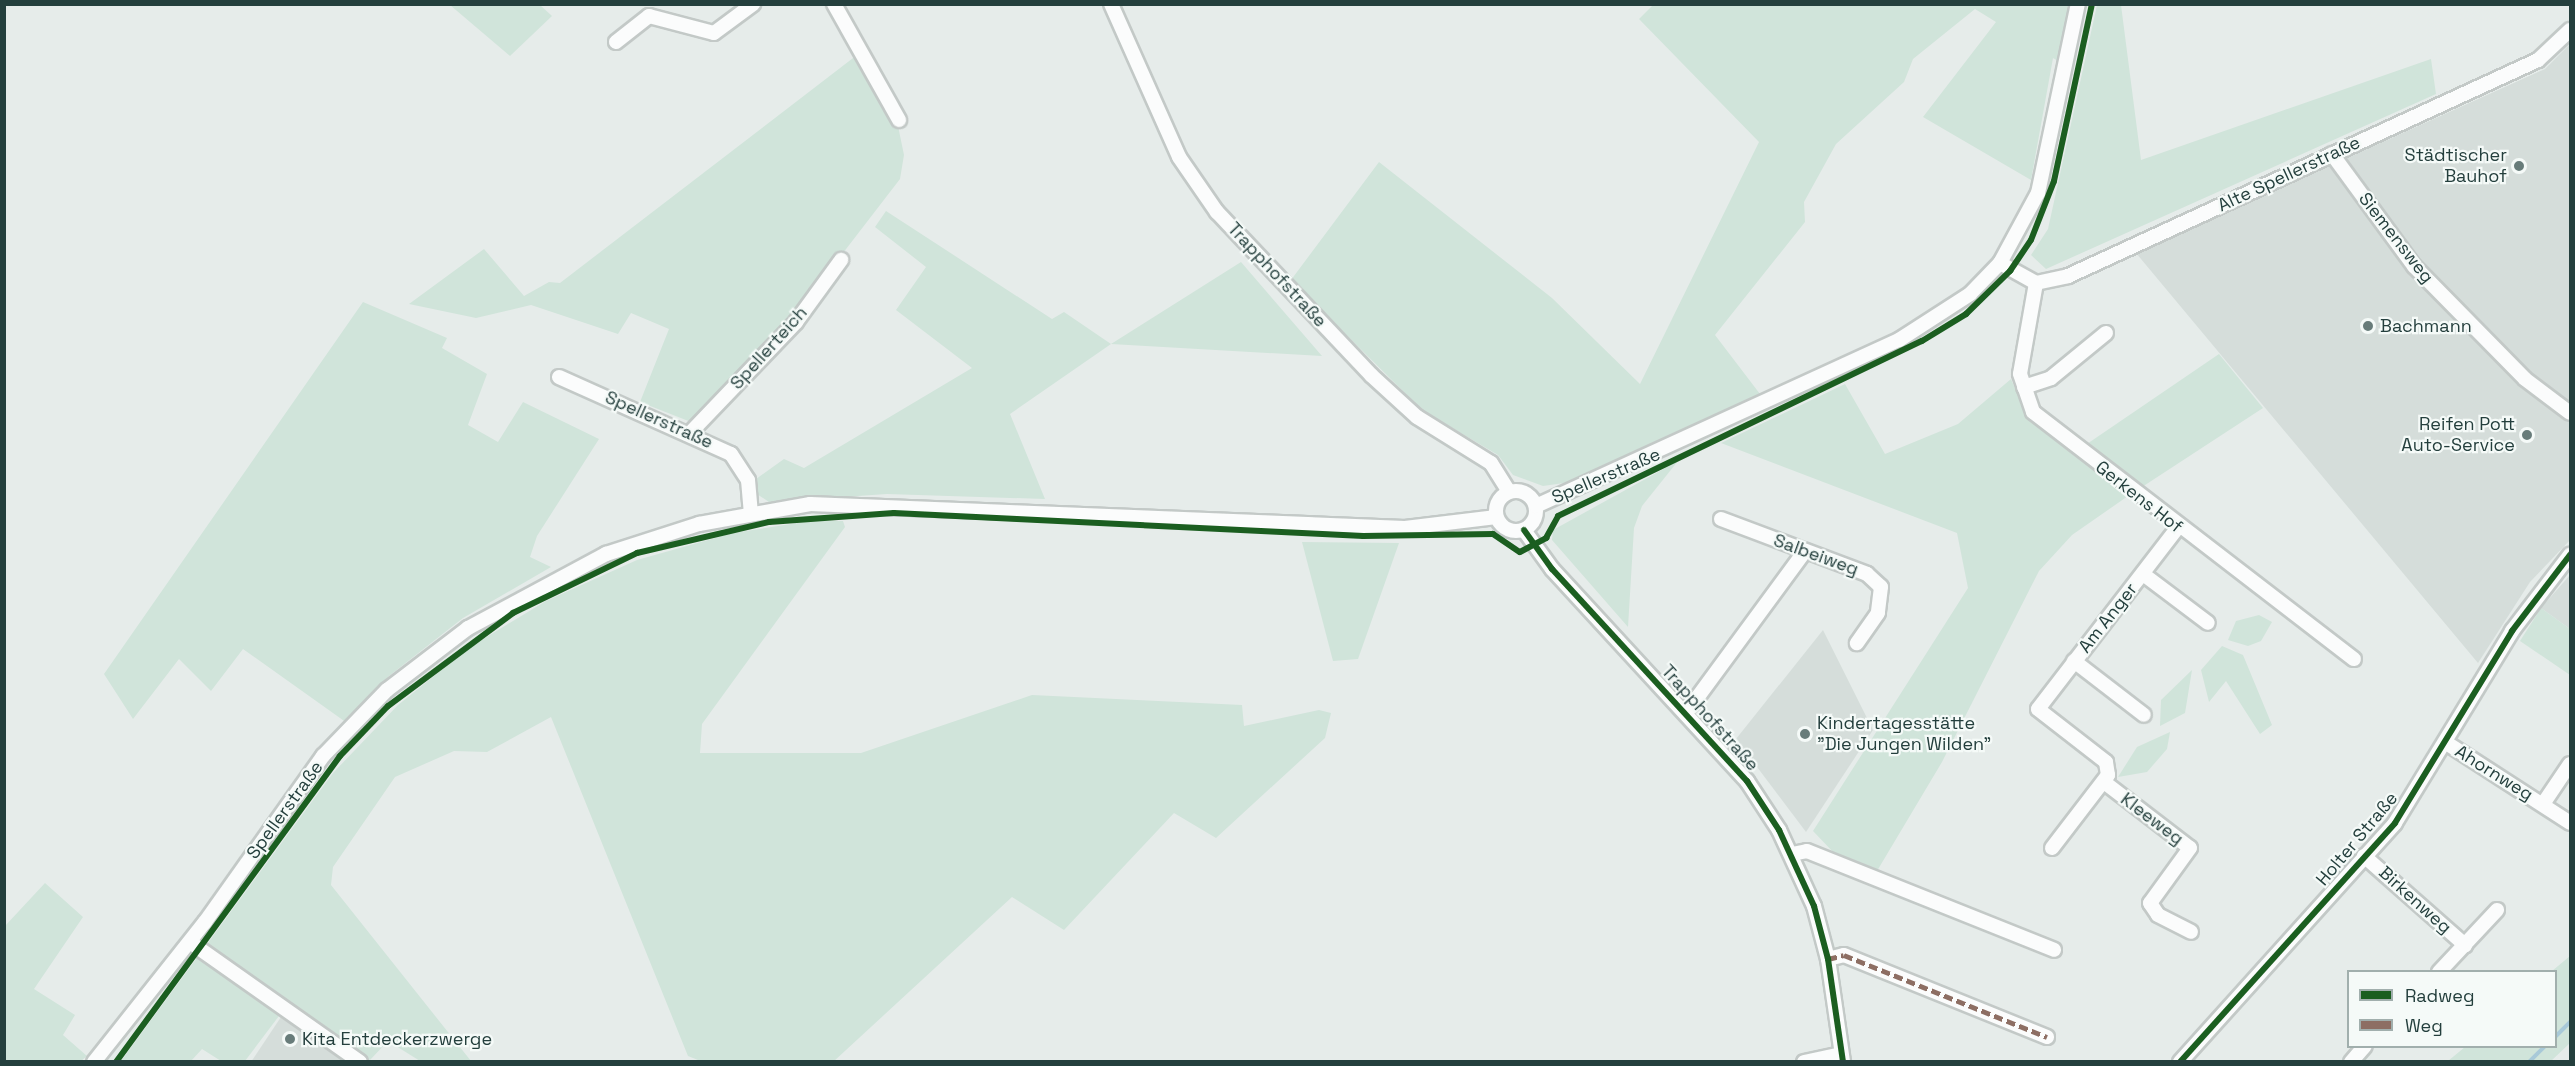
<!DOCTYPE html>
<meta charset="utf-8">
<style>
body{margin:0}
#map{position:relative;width:2575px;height:1066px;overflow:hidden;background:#e6ecea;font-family:"Space Grotesk",sans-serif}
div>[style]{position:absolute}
.built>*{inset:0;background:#d5ddda}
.green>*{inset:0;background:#d0e4da}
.stream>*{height:4px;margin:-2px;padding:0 2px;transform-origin:2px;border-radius:2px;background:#a8c9d8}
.roads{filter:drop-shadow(2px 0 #c3c9c7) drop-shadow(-2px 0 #c3c9c7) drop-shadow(0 2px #c3c9c7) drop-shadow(0 -2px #c3c9c7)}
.minor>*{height:14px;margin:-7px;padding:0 7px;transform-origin:7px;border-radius:7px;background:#fbfcfc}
.minor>.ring{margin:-7px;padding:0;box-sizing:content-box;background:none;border:14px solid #fbfcfc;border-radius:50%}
.quiet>*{height:4.5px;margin-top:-2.25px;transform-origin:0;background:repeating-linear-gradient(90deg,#8d6e63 0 9px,transparent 0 13.5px)}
.cycleway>*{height:6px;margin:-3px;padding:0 3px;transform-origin:3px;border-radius:3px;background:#1b5e20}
.dots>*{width:16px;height:16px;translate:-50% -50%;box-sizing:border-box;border:3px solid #f5faf8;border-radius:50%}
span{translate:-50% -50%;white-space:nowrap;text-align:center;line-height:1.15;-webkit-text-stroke:4.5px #f5faf8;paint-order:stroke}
.poi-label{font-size:18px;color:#243f3d}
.right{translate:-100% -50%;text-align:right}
.left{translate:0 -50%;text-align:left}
.street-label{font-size:18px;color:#243f3d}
.frame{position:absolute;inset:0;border:6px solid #243f3d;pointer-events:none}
.legend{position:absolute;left:2347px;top:970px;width:210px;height:78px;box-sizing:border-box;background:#f5faf8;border:2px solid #a1afad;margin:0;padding:8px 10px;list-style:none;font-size:18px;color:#243f3d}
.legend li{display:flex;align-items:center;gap:12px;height:30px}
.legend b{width:30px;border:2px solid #a1afad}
</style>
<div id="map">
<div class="built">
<div style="clip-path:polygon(2570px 44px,2570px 540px,2530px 582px,2478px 663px,2136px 253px,2545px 69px)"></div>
<div style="clip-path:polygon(2570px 575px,2570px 629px,2541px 608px)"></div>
<div style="clip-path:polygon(1823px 630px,1873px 730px,1806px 832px,1736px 739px)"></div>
<div style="clip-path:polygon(281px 1017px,349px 1061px,251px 1062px)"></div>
</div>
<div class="green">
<div style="clip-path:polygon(450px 5px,540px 5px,552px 16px,510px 56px)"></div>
<div style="clip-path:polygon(1653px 5px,2070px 5px,2058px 61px,2053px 58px,2031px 180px,1923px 117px,1996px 22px,1975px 9px,1913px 59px,1904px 82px,1836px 144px,1804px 202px,1805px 222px,1715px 335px,1760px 394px,1578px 481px,1543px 486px,1513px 475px,1498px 455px,1422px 410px,1291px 280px,1379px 162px,1552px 298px,1640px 384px,1759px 142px,1639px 19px)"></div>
<div style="clip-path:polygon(2097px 5px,2121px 5px,2141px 160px,2431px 59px,2436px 94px,2046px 269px,2031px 255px,2048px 229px)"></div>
<div style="clip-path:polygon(857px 55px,898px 126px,904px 155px,900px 179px,786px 327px,691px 422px,640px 402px,669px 329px,631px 313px,618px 334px,531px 305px,476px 318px,409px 304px,484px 249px,524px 296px,549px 282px,560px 283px)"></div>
<div style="clip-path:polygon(886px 211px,1052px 319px,1064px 312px,1111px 344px,1241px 262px,1322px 356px,1111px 344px,1010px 414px,1045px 499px,887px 494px,769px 502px,757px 494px,756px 479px,784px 459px,804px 468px,972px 368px,896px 310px,926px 267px,875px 227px)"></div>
<div style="clip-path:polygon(363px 302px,447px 338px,442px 348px,487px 374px,468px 425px,498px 442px,523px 402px,599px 439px,537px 536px,530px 557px,551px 567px,463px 618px,389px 676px,347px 723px,243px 649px,211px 691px,179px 659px,133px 719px,104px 674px)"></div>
<div style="clip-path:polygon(2219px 354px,2263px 408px,2139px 489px,2084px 446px)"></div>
<div style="clip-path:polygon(2011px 379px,2025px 412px,2128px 496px,2072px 535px,2039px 571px,1942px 762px,1877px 871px,1835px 854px,1813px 831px,1968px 588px,1957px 533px,1721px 443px,1845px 384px,1885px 454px,1958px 424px)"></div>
<div style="clip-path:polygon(1678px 461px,1642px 506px,1634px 528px,1628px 627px,1552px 540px,1553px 530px)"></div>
<div style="clip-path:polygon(810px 521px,843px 521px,845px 527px,702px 724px,700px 753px,861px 753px,1032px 695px,1242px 705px,1244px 726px,1319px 710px,1331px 713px,1325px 738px,1216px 838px,1174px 813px,1064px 930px,1012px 897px,833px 1062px,703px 1062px,688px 1056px,551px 717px,487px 752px,454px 751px,395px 777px,333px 867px,331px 885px,471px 1061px,420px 1061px,388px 1041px,370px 1060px,288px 1004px,245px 1061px,221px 1061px,202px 1049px,191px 1061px,121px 1061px,333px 773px,398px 705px,470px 647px,546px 601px,637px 560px,733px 533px)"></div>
<div style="clip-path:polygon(1302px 542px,1399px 543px,1358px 659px,1333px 661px)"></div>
<div style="clip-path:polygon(2541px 608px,2570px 629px,2570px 675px,2520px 641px)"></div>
<div style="clip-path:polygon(2259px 615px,2272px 622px,2261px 641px,2248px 646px,2228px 640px,2236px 621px)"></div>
<div style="clip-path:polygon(2222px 646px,2243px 655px,2272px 725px,2260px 734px,2226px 681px,2209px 702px,2201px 670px)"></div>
<div style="clip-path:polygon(2192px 670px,2185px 713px,2160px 726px,2161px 700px)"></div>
<div style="clip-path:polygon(2170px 732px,2167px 749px,2147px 772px,2118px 777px,2137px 747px)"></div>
<div style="clip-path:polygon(45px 883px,83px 917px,34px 989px,75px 1015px,63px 1035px,87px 1056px,81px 1061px,5px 1061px,5px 926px)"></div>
<div style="clip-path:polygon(2570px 956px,2570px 1043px,2551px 1061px,2448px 1061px,2465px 1047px,2556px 1046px,2552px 971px)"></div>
</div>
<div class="stream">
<div style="left:2556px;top:1036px;width:20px;rotate:-45deg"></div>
<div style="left:2529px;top:1062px;width:23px;rotate:-45deg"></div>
</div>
<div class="roads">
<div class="minor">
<div style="left:834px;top:4px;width:133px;rotate:60.7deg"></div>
<div style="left:1111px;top:4px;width:167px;rotate:66deg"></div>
<div style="left:1179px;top:157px;width:67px;rotate:55.4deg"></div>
<div style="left:1217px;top:212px;width:224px;rotate:46.6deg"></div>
<div style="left:1371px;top:375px;width:62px;rotate:42.4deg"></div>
<div style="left:1417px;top:417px;width:87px;rotate:31.9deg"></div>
<div style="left:1491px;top:463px;width:34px;rotate:58deg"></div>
<div style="left:616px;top:42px;width:42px;rotate:-38.2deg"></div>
<div style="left:649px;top:16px;width:67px;rotate:14.7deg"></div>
<div style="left:714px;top:33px;width:49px;rotate:-36.6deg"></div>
<div style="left:2332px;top:154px;width:139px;rotate:53.8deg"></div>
<div style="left:2414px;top:266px;width:158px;rotate:45.5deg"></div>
<div style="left:2525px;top:379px;width:56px;rotate:37.1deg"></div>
<div style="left:2000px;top:263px;width:41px;rotate:29.1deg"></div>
<div style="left:2036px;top:283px;width:33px;rotate:-12deg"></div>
<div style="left:2068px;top:276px;width:517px;rotate:-24.68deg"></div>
<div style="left:2538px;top:60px;width:44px;rotate:-43.2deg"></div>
<div style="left:2036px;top:283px;width:92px;rotate:100deg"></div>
<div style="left:2020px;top:374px;width:40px;rotate:71.1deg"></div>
<div style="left:2033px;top:412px;width:405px;rotate:37.6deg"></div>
<div style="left:559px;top:377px;width:188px;rotate:24.1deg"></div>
<div style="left:731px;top:454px;width:31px;rotate:57deg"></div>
<div style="left:748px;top:480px;width:33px;rotate:85deg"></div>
<div style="left:2024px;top:387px;width:28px;rotate:-18deg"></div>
<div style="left:2051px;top:378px;width:71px;rotate:-39.3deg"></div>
<div style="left:691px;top:432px;width:152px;rotate:-46.3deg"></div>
<div style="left:796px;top:322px;width:77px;rotate:-54deg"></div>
<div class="ring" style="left:1496px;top:491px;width:26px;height:26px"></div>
<div style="left:1536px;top:506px;width:399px;rotate:-24.6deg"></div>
<div style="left:1899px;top:340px;width:85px;rotate:-32.9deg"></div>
<div style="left:1970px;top:294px;width:43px;rotate:-45.9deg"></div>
<div style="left:2000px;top:263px;width:80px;rotate:-61.5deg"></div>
<div style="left:2038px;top:193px;width:193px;rotate:-78.1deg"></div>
<div style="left:1721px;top:519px;width:156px;rotate:20.6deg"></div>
<div style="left:1867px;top:574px;width:19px;rotate:43deg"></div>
<div style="left:1881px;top:587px;width:26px;rotate:97deg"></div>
<div style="left:1878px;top:613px;width:37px;rotate:125deg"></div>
<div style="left:1524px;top:530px;width:48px;rotate:54.3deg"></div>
<div style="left:1552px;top:569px;width:288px;rotate:47.4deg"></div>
<div style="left:1747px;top:781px;width:59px;rotate:56.9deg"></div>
<div style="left:1779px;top:830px;width:84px;rotate:65.3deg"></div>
<div style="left:1814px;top:906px;width:55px;rotate:75.2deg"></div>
<div style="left:1828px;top:959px;width:104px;rotate:81.7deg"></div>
<div style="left:2143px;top:574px;width:81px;rotate:37deg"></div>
<div style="left:2074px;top:661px;width:88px;rotate:37.6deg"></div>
<div style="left:1686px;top:713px;width:201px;rotate:-53.7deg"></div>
<div style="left:2445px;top:742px;width:149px;rotate:32.9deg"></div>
<div style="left:2104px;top:782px;width:108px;rotate:37.5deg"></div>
<div style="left:2190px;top:848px;width:68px;rotate:126deg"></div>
<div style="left:2150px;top:903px;width:14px;rotate:56deg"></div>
<div style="left:2158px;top:915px;width:37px;rotate:27deg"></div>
<div style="left:2543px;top:804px;width:48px;rotate:-56deg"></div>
<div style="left:2052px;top:848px;width:92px;rotate:-52.5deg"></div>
<div style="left:2108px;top:775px;width:13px;rotate:-99deg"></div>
<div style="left:2106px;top:762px;width:86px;rotate:-142.1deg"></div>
<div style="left:2038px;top:709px;width:230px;rotate:-52.4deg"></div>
<div style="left:1792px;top:854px;width:15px;rotate:-11deg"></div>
<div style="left:1807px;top:851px;width:266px;rotate:21.8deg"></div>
<div style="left:2364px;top:856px;width:135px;rotate:41.4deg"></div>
<div style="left:190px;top:942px;width:208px;rotate:35.2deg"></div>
<div style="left:1828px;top:959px;width:16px;rotate:-14deg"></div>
<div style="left:1844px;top:955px;width:219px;rotate:22deg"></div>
<div style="left:2439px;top:972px;width:85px;rotate:-46.9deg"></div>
<div style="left:94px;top:1062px;width:179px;rotate:-51.6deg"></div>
<div style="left:205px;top:922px;width:204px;rotate:-54.6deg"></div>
<div style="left:323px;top:756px;width:92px;rotate:-45.9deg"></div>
<div style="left:387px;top:690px;width:102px;rotate:-37.4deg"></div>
<div style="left:468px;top:628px;width:157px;rotate:-28.2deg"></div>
<div style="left:606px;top:554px;width:98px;rotate:-17.9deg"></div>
<div style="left:699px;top:524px;width:113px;rotate:-10.2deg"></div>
<div style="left:810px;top:504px;width:595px;rotate:2.31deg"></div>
<div style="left:1405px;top:528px;width:92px;rotate:-6.9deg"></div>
<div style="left:1804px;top:1062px;width:38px;rotate:-12deg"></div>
<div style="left:2180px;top:1062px;width:321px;rotate:-48deg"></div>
<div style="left:2395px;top:823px;width:225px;rotate:-58.6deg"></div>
<div style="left:2512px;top:631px;width:96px;rotate:-52.7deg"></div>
<div style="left:2351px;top:1062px;width:21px;rotate:-49deg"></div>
</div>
</div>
<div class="quiet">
<div style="left:1828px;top:959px;width:16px;rotate:-14deg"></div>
<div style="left:1844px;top:955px;width:219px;rotate:22deg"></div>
</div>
<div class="cycleway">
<div style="left:1524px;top:530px;width:48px;rotate:54.3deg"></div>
<div style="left:1552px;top:569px;width:288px;rotate:47.4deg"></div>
<div style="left:1747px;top:781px;width:59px;rotate:56.9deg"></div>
<div style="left:1779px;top:830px;width:84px;rotate:65.3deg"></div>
<div style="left:1814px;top:906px;width:55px;rotate:75.2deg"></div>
<div style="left:1828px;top:959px;width:104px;rotate:81.7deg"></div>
<div style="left:116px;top:1062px;width:379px;rotate:-53.8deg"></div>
<div style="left:340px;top:756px;width:69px;rotate:-46.2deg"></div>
<div style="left:388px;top:706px;width:156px;rotate:-36.6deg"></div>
<div style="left:513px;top:613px;width:138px;rotate:-25.8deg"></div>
<div style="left:637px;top:553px;width:136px;rotate:-13.2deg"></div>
<div style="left:769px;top:522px;width:125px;rotate:-4.1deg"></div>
<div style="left:894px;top:513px;width:470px;rotate:2.8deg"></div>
<div style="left:1363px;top:536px;width:130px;rotate:-0.9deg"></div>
<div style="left:1493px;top:534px;width:32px;rotate:34deg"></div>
<div style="left:1520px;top:552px;width:30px;rotate:-28deg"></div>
<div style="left:1546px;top:538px;width:25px;rotate:-61deg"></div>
<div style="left:1558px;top:516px;width:404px;rotate:-25.7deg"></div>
<div style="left:1922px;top:341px;width:52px;rotate:-31.5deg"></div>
<div style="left:1966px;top:314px;width:62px;rotate:-44.3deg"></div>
<div style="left:2010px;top:271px;width:37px;rotate:-56deg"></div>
<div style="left:2031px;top:240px;width:63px;rotate:-68.7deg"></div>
<div style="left:2054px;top:181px;width:181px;rotate:-77.9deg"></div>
<div style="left:2180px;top:1062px;width:321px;rotate:-48deg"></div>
<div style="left:2395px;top:823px;width:225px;rotate:-58.6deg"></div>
<div style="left:2512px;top:631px;width:96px;rotate:-52.7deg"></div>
</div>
<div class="dots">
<div style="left:2519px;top:166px;background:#687c7a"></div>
<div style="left:2368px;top:326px;background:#687c7a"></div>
<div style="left:2527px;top:435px;background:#687c7a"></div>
<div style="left:1805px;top:734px;background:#687c7a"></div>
<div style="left:290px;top:1039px;background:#687c7a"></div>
</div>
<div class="poi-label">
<span class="right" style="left:2507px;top:166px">Städtischer<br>Bauhof</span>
<span class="left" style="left:2380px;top:326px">Bachmann</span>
<span class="right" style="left:2515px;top:435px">Reifen Pott<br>Auto-Service</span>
<span class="left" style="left:1817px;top:734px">Kindertagesstätte<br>"Die Jungen Wilden"</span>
<span class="left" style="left:302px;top:1039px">Kita Entdeckerzwerge</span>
</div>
<div class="street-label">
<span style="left:2289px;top:174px;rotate:-25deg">Alte Spellerstraße</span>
<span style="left:2396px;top:238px;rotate:52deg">Siemensweg</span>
<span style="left:1277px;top:275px;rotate:47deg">Trapphofstraße</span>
<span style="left:769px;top:348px;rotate:-48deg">Spellerteich</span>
<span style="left:659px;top:420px;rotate:24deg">Spellerstraße</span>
<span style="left:1606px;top:476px;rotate:-23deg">Spellerstraße</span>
<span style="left:2139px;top:497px;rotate:38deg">Gerkens Hof</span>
<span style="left:1816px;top:555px;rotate:20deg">Salbeiweg</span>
<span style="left:2108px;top:618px;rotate:-52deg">Am Anger</span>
<span style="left:1710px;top:718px;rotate:48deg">Trapphofstraße</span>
<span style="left:2494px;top:773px;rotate:32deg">Ahornweg</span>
<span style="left:285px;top:810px;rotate:-54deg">Spellerstraße</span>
<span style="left:2152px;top:819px;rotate:37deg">Kleeweg</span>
<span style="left:2357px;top:839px;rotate:-50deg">Holter Straße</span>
<span style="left:2415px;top:900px;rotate:42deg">Birkenweg</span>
</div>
<div class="frame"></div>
<ul class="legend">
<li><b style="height:8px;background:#1b5e20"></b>Radweg</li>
<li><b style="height:8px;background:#8d6e63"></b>Weg</li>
</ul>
</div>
